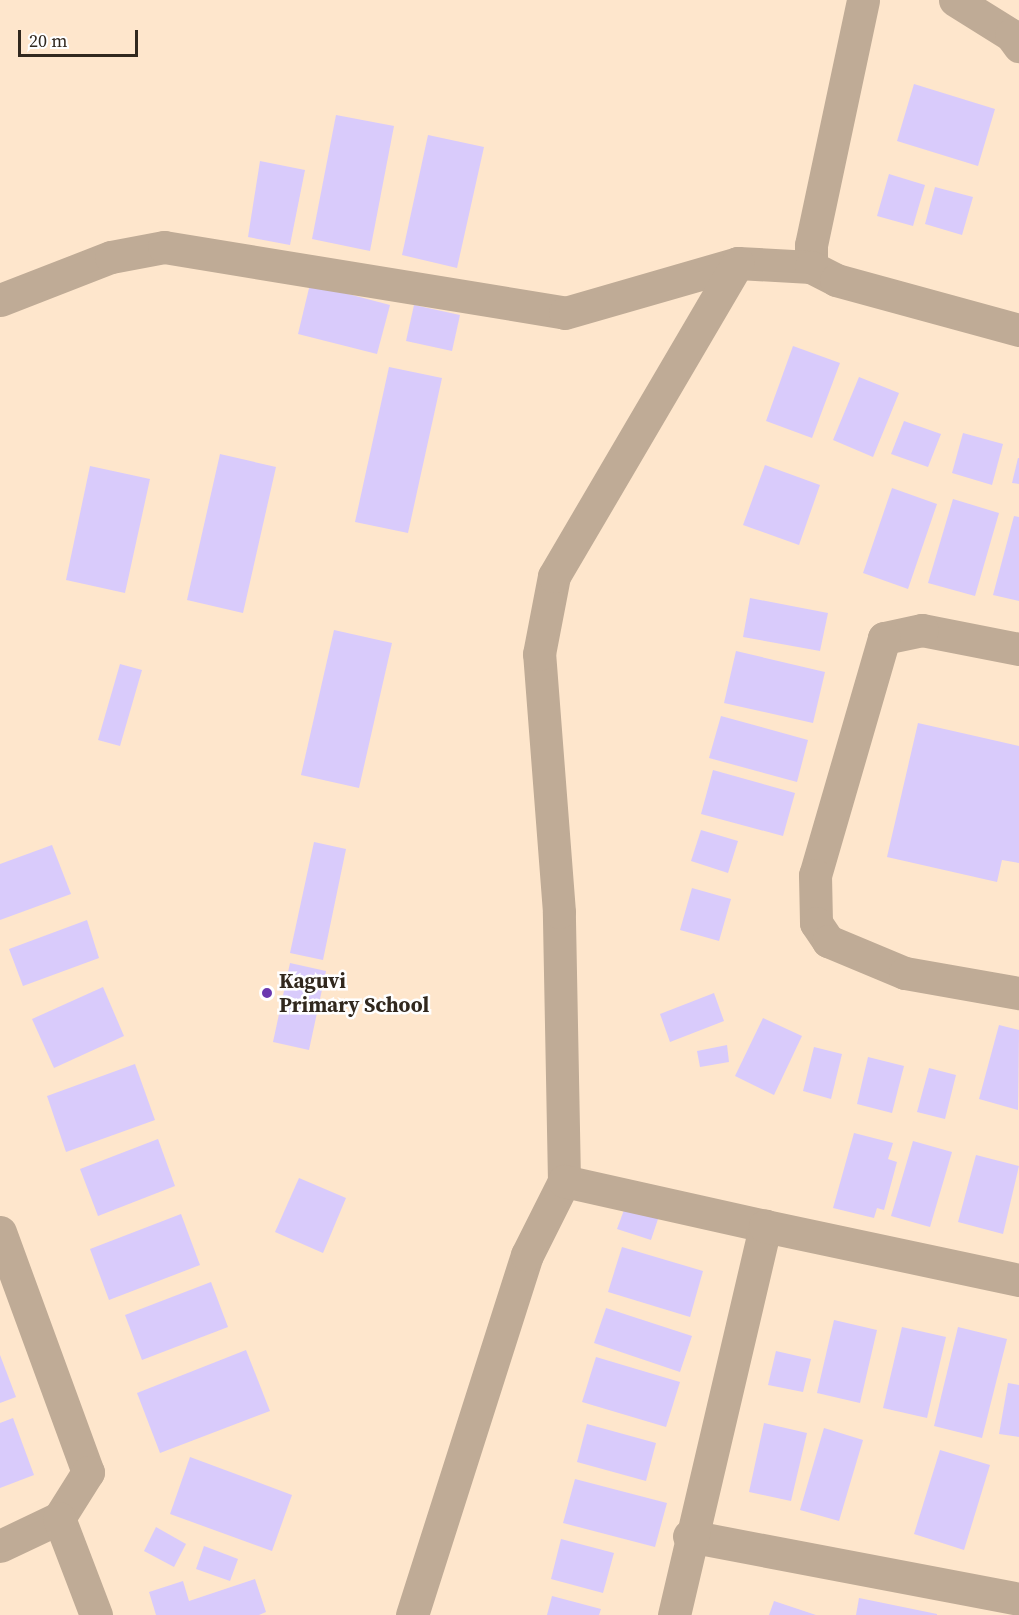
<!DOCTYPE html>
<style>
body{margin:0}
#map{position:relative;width:1019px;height:1615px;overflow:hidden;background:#fee6cc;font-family:"Source Serif 4",serif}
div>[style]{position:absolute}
.building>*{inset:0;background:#d9cbfb}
.minor>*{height:33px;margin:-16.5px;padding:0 16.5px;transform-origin:16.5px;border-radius:16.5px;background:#bfab96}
.dots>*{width:16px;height:16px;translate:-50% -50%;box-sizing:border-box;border:3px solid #fff;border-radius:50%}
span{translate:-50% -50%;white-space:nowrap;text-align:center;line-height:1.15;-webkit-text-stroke:5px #fff;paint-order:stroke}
.poi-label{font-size:21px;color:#31281e;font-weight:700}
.left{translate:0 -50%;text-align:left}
.scale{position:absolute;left:18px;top:30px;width:120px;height:27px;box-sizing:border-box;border:3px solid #31281e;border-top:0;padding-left:8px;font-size:18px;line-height:21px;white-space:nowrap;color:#31281e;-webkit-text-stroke:4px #fff;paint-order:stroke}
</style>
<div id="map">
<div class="building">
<div style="clip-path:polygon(914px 84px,995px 109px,978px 166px,897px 141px)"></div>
<div style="clip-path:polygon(336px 115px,394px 126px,370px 251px,312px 239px)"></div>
<div style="clip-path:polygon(428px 135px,484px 147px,457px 268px,402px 255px)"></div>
<div style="clip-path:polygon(260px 161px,305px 170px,290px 245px,248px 237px)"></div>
<div style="clip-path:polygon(889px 174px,925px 185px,913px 226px,877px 216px)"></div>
<div style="clip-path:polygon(935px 187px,973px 197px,962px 235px,925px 224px)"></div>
<div style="clip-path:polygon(310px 284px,390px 305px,377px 354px,298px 334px)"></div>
<div style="clip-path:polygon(414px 305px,460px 315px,452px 351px,406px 341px)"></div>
<div style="clip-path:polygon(793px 346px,840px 363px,812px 438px,766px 421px)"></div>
<div style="clip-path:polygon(389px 367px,442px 378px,408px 533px,355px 522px)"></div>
<div style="clip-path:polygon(859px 377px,899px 393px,873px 457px,833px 440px)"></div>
<div style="clip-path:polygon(904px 421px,941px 434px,928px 467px,891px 454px)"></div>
<div style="clip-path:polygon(963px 433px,1003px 444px,992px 485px,952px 473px)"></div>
<div style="clip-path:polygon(220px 454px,276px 467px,243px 613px,187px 600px)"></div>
<div style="clip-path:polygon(1018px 458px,1019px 458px,1019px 484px,1012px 483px)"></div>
<div style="clip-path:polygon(765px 465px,820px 485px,799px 545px,743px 525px)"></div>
<div style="clip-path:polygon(90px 466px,150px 479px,125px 593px,66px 580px)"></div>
<div style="clip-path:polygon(892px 488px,937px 504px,908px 589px,863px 573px)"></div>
<div style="clip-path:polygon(953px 499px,999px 513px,975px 596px,928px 583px)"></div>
<div style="clip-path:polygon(1014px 516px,1019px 517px,1019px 601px,993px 595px)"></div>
<div style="clip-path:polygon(750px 598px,828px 613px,820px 651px,743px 637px)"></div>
<div style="clip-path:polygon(334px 630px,392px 643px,359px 788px,301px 775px)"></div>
<div style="clip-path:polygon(736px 651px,825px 672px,813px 723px,724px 703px)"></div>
<div style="clip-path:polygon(120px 664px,142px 670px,120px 746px,98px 740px)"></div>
<div style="clip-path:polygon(721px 716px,808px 740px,797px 782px,709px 758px)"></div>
<div style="clip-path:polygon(918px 723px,1019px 746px,1019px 863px,1002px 860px,997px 882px,887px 857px)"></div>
<div style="clip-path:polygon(713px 770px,795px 793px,783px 836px,701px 814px)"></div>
<div style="clip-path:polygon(701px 830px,738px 841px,728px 873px,691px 861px)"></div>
<div style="clip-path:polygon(314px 842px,346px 849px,323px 960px,290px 953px)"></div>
<div style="clip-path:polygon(52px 845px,71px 894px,0 920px,0 864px)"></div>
<div style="clip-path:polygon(692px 888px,731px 899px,719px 941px,680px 930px)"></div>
<div style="clip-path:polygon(87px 920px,99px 958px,23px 986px,9px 949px)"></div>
<div style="clip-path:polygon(290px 963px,326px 971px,309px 1050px,273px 1042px)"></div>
<div style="clip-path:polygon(103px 987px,124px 1036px,54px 1068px,32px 1019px)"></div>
<div style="clip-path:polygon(714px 993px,724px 1021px,670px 1042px,660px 1014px)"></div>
<div style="clip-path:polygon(763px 1018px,802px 1036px,774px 1095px,735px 1076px)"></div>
<div style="clip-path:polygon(999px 1025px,1019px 1030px,1018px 1110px,979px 1099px)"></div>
<div style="clip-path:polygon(727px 1045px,729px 1062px,700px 1067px,697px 1051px)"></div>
<div style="clip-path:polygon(814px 1047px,842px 1054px,831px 1099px,803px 1091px)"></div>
<div style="clip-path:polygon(868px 1057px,904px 1066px,892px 1113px,857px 1104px)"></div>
<div style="clip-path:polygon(135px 1064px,155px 1120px,66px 1152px,47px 1096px)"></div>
<div style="clip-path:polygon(929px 1068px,956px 1075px,945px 1119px,917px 1112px)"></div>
<div style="clip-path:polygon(854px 1133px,893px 1143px,888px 1159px,897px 1162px,884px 1210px,877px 1208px,874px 1218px,833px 1208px)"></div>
<div style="clip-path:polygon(158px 1139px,175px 1186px,98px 1216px,80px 1169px)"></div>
<div style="clip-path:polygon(913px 1141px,952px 1152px,930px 1227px,891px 1216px)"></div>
<div style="clip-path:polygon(976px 1155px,1019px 1166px,1003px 1234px,958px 1222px)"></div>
<div style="clip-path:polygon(299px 1178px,346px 1198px,323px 1253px,275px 1232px)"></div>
<div style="clip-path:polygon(628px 1199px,661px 1210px,651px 1240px,617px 1229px)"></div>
<div style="clip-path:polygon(181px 1214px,200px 1265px,109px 1300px,90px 1249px)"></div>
<div style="clip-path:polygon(622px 1247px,703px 1271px,690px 1317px,608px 1292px)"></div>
<div style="clip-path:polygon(211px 1282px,228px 1327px,142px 1360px,125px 1315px)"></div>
<div style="clip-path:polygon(606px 1308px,692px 1336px,680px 1372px,594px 1343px)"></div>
<div style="clip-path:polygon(834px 1320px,877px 1330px,860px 1403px,817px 1393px)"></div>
<div style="clip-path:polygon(902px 1327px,946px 1337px,927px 1418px,883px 1408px)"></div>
<div style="clip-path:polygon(958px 1327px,1007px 1339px,982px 1438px,934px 1426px)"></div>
<div style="clip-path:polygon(246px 1350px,270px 1411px,160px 1453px,137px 1393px)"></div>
<div style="clip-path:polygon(776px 1351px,811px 1359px,803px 1392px,768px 1385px)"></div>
<div style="clip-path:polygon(0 1355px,16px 1397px,0 1403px)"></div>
<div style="clip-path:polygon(596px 1357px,680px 1382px,666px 1427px,582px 1402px)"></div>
<div style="clip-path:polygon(1008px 1383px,1019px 1385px,1019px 1437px,999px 1434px)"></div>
<div style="clip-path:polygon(13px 1418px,34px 1475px,0 1488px,0 1423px)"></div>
<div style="clip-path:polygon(764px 1423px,807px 1433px,791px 1501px,749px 1492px)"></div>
<div style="clip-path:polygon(587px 1424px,656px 1443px,646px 1481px,577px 1462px)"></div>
<div style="clip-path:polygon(824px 1428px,863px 1440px,839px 1521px,800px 1510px)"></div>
<div style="clip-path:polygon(940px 1450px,990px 1465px,964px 1550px,914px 1534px)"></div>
<div style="clip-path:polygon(190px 1457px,292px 1495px,272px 1551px,170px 1514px)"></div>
<div style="clip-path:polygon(575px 1479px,667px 1503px,655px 1547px,563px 1523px)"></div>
<div style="clip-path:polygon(156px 1527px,186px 1544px,174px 1567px,144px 1551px)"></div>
<div style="clip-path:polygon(561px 1539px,614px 1553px,603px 1593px,551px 1579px)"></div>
<div style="clip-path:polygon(204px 1546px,238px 1559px,230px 1581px,196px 1569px)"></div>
<div style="clip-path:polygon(255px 1579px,266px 1612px,259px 1615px,156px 1615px,149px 1592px,183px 1581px,189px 1601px)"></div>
<div style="clip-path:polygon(552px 1596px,601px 1609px,599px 1615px,547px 1615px)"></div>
<div style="clip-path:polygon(859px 1598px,937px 1614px,937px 1615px,856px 1615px)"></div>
<div style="clip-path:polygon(774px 1601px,816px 1615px,769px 1615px)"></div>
</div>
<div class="minor">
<div style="left:955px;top:0;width:66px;rotate:32deg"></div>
<div style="left:1011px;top:35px;width:14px;rotate:54deg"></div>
<div style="left:811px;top:267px;width:22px;rotate:-90deg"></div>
<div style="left:811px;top:245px;width:250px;rotate:-78deg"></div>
<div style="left:0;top:300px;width:119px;rotate:-21.2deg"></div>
<div style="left:111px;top:257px;width:54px;rotate:-10.7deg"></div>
<div style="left:164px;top:247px;width:406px;rotate:9.3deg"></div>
<div style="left:565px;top:313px;width:180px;rotate:-16.1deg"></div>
<div style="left:738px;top:263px;width:73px;rotate:3.1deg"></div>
<div style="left:811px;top:267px;width:28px;rotate:27deg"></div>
<div style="left:836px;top:280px;width:190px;rotate:15.3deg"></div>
<div style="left:1019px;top:649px;width:99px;rotate:-168.9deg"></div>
<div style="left:922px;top:630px;width:39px;rotate:168deg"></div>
<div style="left:884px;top:638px;width:247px;rotate:106.2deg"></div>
<div style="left:815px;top:875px;width:48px;rotate:88.8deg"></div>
<div style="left:816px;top:923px;width:22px;rotate:56deg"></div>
<div style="left:828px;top:941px;width:83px;rotate:22.6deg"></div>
<div style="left:905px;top:973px;width:116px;rotate:10deg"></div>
<div style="left:564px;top:1181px;width:269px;rotate:-91.1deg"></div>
<div style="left:559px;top:912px;width:259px;rotate:-94.4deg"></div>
<div style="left:539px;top:654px;width:79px;rotate:-79.1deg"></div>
<div style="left:554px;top:576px;width:363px;rotate:-59.6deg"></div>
<div style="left:0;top:1232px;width:256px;rotate:69.9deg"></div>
<div style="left:88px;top:1472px;width:54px;rotate:122.2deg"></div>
<div style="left:59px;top:1518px;width:65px;rotate:154.6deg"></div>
<div style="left:59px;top:1518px;width:104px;rotate:69.1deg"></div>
<div style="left:689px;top:1536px;width:336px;rotate:10.8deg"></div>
<div style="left:412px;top:1615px;width:378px;rotate:-72.3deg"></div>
<div style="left:527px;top:1255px;width:83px;rotate:-63.4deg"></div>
<div style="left:564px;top:1181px;width:206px;rotate:12.6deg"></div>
<div style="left:674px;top:1615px;width:400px;rotate:-76.8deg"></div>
<div style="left:765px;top:1226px;width:260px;rotate:12deg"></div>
</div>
<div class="dots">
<div style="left:267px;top:993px;background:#6a37af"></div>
</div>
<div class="poi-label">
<span class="left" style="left:279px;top:993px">Kaguvi<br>Primary School</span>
</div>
<div class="scale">20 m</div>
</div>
